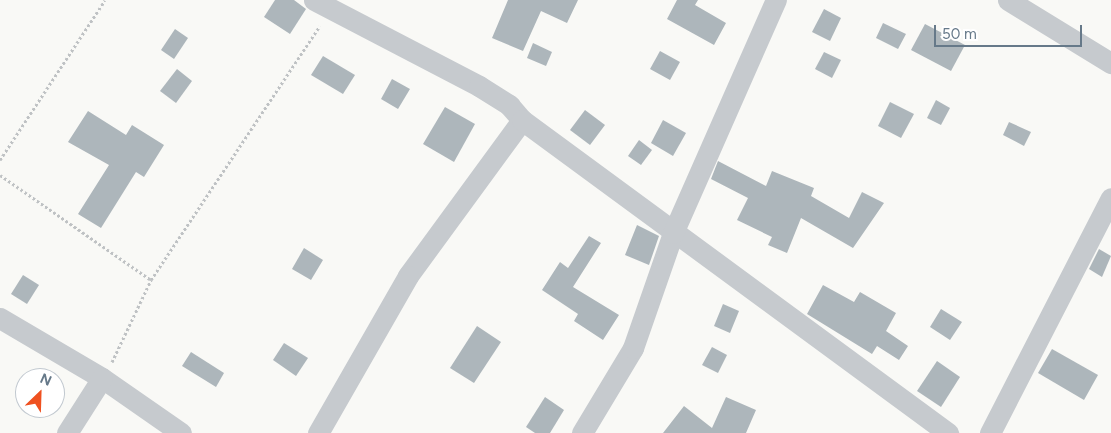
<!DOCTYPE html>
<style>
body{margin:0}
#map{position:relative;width:1111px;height:433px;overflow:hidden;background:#f9f9f6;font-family:Figtree,sans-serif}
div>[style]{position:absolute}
.building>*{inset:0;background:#adb6bb}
.path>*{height:3px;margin-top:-1.5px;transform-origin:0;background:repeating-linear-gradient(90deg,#bfc2c4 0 2.5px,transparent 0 5px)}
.minor>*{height:21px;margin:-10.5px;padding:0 10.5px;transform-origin:10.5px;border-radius:10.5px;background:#c6cace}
span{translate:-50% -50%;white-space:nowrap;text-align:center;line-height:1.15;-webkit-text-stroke:5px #fff;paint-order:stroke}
.north{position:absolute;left:15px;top:368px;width:50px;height:50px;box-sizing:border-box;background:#fff;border:1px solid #c2c9d0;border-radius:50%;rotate:24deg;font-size:14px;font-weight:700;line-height:20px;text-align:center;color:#667989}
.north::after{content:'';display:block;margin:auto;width:18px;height:22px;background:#ef5120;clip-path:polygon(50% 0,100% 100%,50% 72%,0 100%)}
.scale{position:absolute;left:934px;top:25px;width:148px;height:22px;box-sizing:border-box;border:2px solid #667989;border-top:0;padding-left:6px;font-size:15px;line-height:18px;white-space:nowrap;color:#667989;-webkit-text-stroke:4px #fff;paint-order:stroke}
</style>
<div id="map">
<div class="building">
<div style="clip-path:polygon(275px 0,294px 0,306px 9px,290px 34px,264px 17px)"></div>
<div style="clip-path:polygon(508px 0,578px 0,567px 23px,541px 11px,523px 51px,492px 38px)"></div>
<div style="clip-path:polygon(677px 0,698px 0,695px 5px,726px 23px,714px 45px,667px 19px)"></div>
<div style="clip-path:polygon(824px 9px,841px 18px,830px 41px,812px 32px)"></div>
<div style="clip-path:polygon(883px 23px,906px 34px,898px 49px,876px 38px)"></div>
<div style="clip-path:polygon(925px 24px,965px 45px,951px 71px,911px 50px)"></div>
<div style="clip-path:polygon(175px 29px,188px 38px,174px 59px,161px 50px)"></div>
<div style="clip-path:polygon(533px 43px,552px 52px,546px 66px,527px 58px)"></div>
<div style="clip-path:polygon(660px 51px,680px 62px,670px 80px,650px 69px)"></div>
<div style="clip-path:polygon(824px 52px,841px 60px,832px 78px,815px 69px)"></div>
<div style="clip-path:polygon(323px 56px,355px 75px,343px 94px,311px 75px)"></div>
<div style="clip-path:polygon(177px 69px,192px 81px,176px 103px,160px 91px)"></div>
<div style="clip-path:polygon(392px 79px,410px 89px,398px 109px,381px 99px)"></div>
<div style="clip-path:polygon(936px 100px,950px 108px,941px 125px,927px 118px)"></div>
<div style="clip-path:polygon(890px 102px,914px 114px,901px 138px,878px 126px)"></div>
<div style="clip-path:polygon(445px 107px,475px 124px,454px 162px,423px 144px)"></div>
<div style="clip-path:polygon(585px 110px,605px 125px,590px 145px,570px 130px)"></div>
<div style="clip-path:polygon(88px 111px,126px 135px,132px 125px,164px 145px,144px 177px,136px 172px,101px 228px,78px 214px,109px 165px,68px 142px)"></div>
<div style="clip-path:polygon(663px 120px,686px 133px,673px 156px,651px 143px)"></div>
<div style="clip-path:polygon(1009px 122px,1031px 132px,1024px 146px,1003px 135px)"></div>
<div style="clip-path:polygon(639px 140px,652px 150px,641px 165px,628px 156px)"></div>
<div style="clip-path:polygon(718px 161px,766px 186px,772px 171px,814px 188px,811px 196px,849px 218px,862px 192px,884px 203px,853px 248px,801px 218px,787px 253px,768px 245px,772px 237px,737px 220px,748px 198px,711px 179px)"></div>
<div style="clip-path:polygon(637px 225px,659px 236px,649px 265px,625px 255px)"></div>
<div style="clip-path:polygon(589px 236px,601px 243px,573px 287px,619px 315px,603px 340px,574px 321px,578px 314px,542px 290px,560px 262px,568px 268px)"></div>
<div style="clip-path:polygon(304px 248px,323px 260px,311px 280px,292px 269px)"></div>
<div style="clip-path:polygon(1099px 249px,1111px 256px,1102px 277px,1089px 269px)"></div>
<div style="clip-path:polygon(23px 275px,39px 285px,27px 304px,11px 294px)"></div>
<div style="clip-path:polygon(823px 285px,854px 302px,860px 292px,896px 313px,886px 331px,908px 346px,899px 360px,877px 346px,872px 354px,807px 314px)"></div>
<div style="clip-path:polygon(723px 304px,739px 311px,730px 333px,714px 326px)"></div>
<div style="clip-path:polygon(941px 309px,962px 322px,950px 340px,930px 327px)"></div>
<div style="clip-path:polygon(477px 326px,501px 342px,474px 383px,450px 368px)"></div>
<div style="clip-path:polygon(284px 343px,308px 358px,296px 376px,273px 360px)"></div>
<div style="clip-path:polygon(712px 347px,727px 355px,718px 373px,702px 365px)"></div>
<div style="clip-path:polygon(1052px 349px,1098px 375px,1084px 400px,1038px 373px)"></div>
<div style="clip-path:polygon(191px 352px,224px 373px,216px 387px,182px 366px)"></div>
<div style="clip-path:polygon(937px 361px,960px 377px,941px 407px,917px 391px)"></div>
<div style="clip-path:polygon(545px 397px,564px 410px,550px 433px,535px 433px,526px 427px)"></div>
<div style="clip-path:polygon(726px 397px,756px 410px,746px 433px,663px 433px,684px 406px,712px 428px)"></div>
</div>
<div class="path">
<div style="left:0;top:160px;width:191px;rotate:-56.7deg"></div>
<div style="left:0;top:175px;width:184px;rotate:34.8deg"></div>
<div style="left:112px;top:362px;width:91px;rotate:-64.6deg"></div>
<div style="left:151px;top:280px;width:305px;rotate:-56.4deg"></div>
</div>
<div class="minor">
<div style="left:314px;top:0;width:186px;rotate:27.5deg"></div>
<div style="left:479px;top:86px;width:36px;rotate:32deg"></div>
<div style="left:509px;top:105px;width:20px;rotate:49deg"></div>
<div style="left:522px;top:120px;width:193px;rotate:126.2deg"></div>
<div style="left:408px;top:276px;width:181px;rotate:119.8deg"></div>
<div style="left:1008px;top:0;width:121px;rotate:31.5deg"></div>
<div style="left:522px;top:120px;width:529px;rotate:36.31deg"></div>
<div style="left:0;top:318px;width:118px;rotate:30.5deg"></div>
<div style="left:102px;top:378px;width:96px;rotate:34.8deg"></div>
<div style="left:67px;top:433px;width:65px;rotate:-57.5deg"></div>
<div style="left:582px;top:433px;width:99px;rotate:-59deg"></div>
<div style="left:633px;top:348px;width:122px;rotate:-70.8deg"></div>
<div style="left:673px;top:233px;width:255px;rotate:-66.2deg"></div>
<div style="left:990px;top:433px;width:264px;rotate:-62.8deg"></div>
</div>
<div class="north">N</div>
<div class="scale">50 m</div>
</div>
